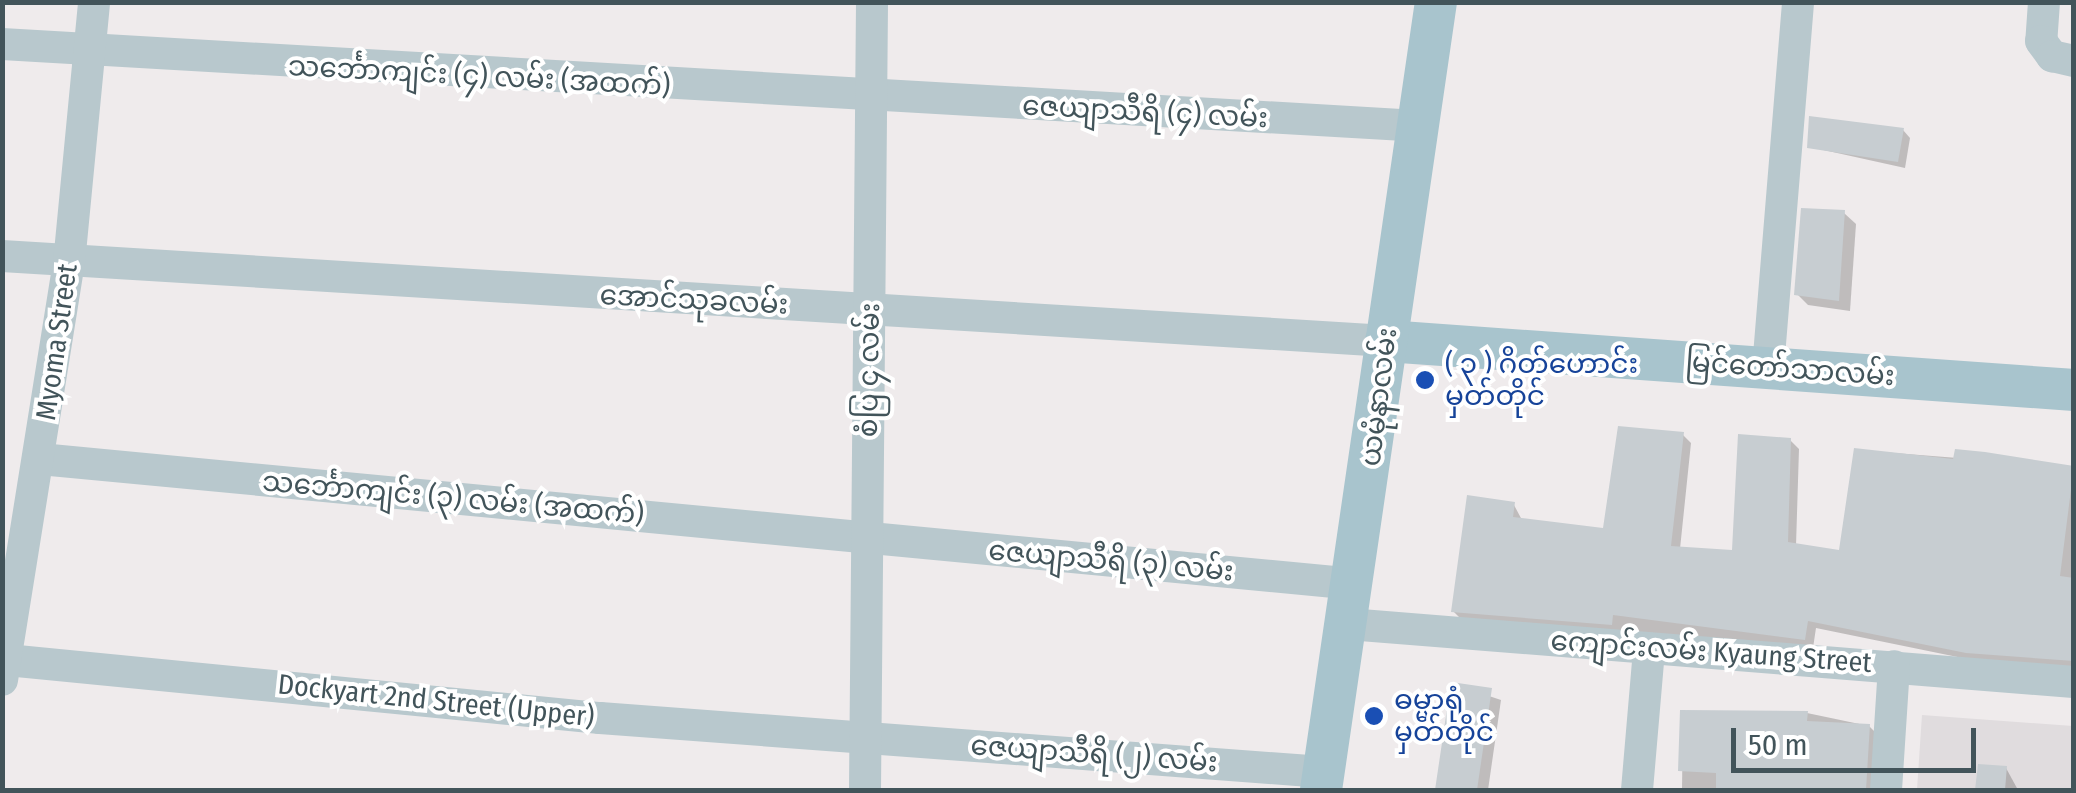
<!DOCTYPE html>
<meta charset="utf-8">
<style>
body{margin:0}
#map{position:relative;width:2076px;height:793px;overflow:hidden;background:#efebec;font-family:"Fira Sans Condensed","Noto Sans Myanmar",sans-serif}
div>[style]{position:absolute}
.education>*{inset:0;background:#e0dcde}
.shadow>*{inset:0;background:#0003}
.building>*{inset:0;background:#c7cdd1}
.minor>*{height:32px;margin:-16px;padding:0 16px;transform-origin:16px;border-radius:16px;background:#b8c8cd}
.major>*{height:42px;margin:-21px;padding:0 21px;transform-origin:21px;border-radius:21px;background:#a8c4cd}
.dots>*{width:28px;height:28px;translate:-50% -50%;box-sizing:border-box;border:5px solid #fff;border-radius:50%}
span{translate:-50% -50%;white-space:nowrap;text-align:center;line-height:1.15;-webkit-text-stroke:8px #fff;paint-order:stroke}
.street-label{font-size:28px;color:#42545a}
.transit-label{font-size:28px;color:#164399}
.left{translate:0 -50%;text-align:left}
.frame{position:absolute;inset:0;border:5px solid #42545a;pointer-events:none}
.scale{position:absolute;left:1731px;top:728px;width:245px;height:45px;box-sizing:border-box;border:5px solid #42545a;border-top:0;padding-left:12px;font-size:30px;line-height:35px;white-space:nowrap;color:#42545a;-webkit-text-stroke:8px #fff;paint-order:stroke}
</style>
<div id="map">
<div class="education">
<div style="clip-path:polygon(1922px 715px,2073px 726px,2073px 790px,1917px 790px)"></div>
</div>
<div class="shadow">
<div style="clip-path:polygon(1903px 130px,1910px 138px,1905px 168px,1810px 147px)"></div>
<div style="clip-path:polygon(1844px 213px,1856px 224px,1850px 311px,1808px 305px,1797px 294px)"></div>
<div style="clip-path:polygon(1682px 434px,1691px 443px,1680px 549px,1734px 553px,1790px 440px,1799px 449px,1796px 546px,1841px 553px,1856px 450px,2074px 467px,2074px 668px,1977px 661px,1816px 628px,1813px 648px,1462px 620px,1453px 611px,1514px 505px,1522px 520px,1605px 531px)"></div>
<div style="clip-path:polygon(1453px 684px,1501px 700px,1488px 790px,1438px 790px)"></div>
<div style="clip-path:polygon(1683px 713px,1807px 713px,1869px 726px,1878px 735px,1875px 790px,1682px 790px)"></div>
<div style="clip-path:polygon(1980px 766px,2006px 768px,2018px 790px,1978px 790px)"></div>
</div>
<div class="building">
<div style="clip-path:polygon(1809px 116px,1904px 128px,1898px 162px,1807px 148px)"></div>
<div style="clip-path:polygon(1801px 208px,1845px 210px,1839px 301px,1794px 295px)"></div>
<div style="clip-path:polygon(1618px 426px,1684px 432px,1671px 546px,1732px 550px,1738px 434px,1791px 438px,1788px 542px,1839px 550px,1854px 448px,1953px 459px,1955px 449px,1985px 452px,2074px 466px,2060px 576px,2074px 578px,2074px 661px,1966px 653px,1808px 621px,1805px 640px,1613px 615px,1612px 625px,1451px 612px,1467px 495px,1515px 502px,1513px 517px,1603px 528px)"></div>
<div style="clip-path:polygon(1451px 682px,1492px 688px,1477px 790px,1435px 790px)"></div>
<div style="clip-path:polygon(1680px 710px,1808px 711px,1807px 721px,1870px 724px,1866px 790px,1716px 790px,1716px 773px,1678px 771px)"></div>
<div style="clip-path:polygon(1978px 764px,2007px 766px,2005px 790px,1975px 790px)"></div>
</div>
<div class="minor">
<div style="left:2044px;top:2px;width:39px;rotate:94deg"></div>
<div style="left:2041px;top:41px;width:19px;rotate:54deg"></div>
<div style="left:2052px;top:56px;width:23px;rotate:13deg"></div>
<div style="left:2px;top:44px;width:1418px;rotate:3.31deg"></div>
<div style="left:2px;top:256px;width:1387px;rotate:3.51deg"></div>
<div style="left:1768px;top:368px;width:367px;rotate:-85.3deg"></div>
<div style="left:40px;top:459px;width:1321px;rotate:5.43deg"></div>
<div style="left:1348px;top:624px;width:728px;rotate:4.57deg"></div>
<div style="left:7px;top:660px;width:596px;rotate:5.59deg"></div>
<div style="left:600px;top:718px;width:725px;rotate:4.27deg"></div>
<div style="left:2px;top:680px;width:422px;rotate:-80.9deg"></div>
<div style="left:69px;top:263px;width:262px;rotate:-84.5deg"></div>
<div style="left:865px;top:790px;width:788px;rotate:-89.49deg"></div>
<div style="left:1637px;top:790px;width:142px;rotate:-85.1deg"></div>
<div style="left:1886px;top:790px;width:124px;rotate:-86.3deg"></div>
</div>
<div class="major">
<div style="left:1386px;top:341px;width:690px;rotate:4.07deg"></div>
<div style="left:1321px;top:790px;width:796px;rotate:-81.7deg"></div>
</div>
<div class="dots">
<div style="left:1425px;top:380px;background:#1a4fb4"></div>
<div style="left:1374px;top:716px;background:#1a4fb4"></div>
</div>
<div class="street-label">
<span style="left:479px;top:76px;rotate:3deg">သင်္ဘောကျင်း (၄) လမ်း (အထက်)</span>
<span style="left:1145px;top:112px;rotate:3deg">ဇေယျာသီရိ (၄) လမ်း</span>
<span style="left:694px;top:300px;rotate:3deg">အောင်သုခလမ်း</span>
<span style="left:57px;top:342px;rotate:-82deg">Myoma Street</span>
<span style="left:1790px;top:369px;rotate:4deg">မြင်တော်သာလမ်း</span>
<span style="left:869px;top:370px;rotate:-89deg">စံပြ ၄ လမ်း</span>
<span style="left:1379px;top:397px;rotate:-83deg">ယမုံနာလမ်း</span>
<span style="left:453px;top:498px;rotate:5deg">သင်္ဘောကျင်း (၃) လမ်း (အထက်)</span>
<span style="left:1111px;top:561px;rotate:5deg">ဇေယျာသီရိ (၃) လမ်း</span>
<span style="left:1711px;top:652px;rotate:4deg">ကျောင်းလမ်း Kyaung Street</span>
<span style="left:436px;top:701px;rotate:6deg">Dockyart 2nd Street (Upper)</span>
<span style="left:1094px;top:754px;rotate:4deg">ဇေယျာသီရိ (၂) လမ်း</span>
</div>
<div class="transit-label">
<span class="left" style="left:1445px;top:380px">( ၃ ) ဂိတ်ဟောင်း<br>မှတ်တိုင်</span>
<span class="left" style="left:1394px;top:716px">ဓမ္မာရုံ<br>မှတ်တိုင်</span>
</div>
<div class="frame"></div>
<div class="scale">50 m</div>
</div>
